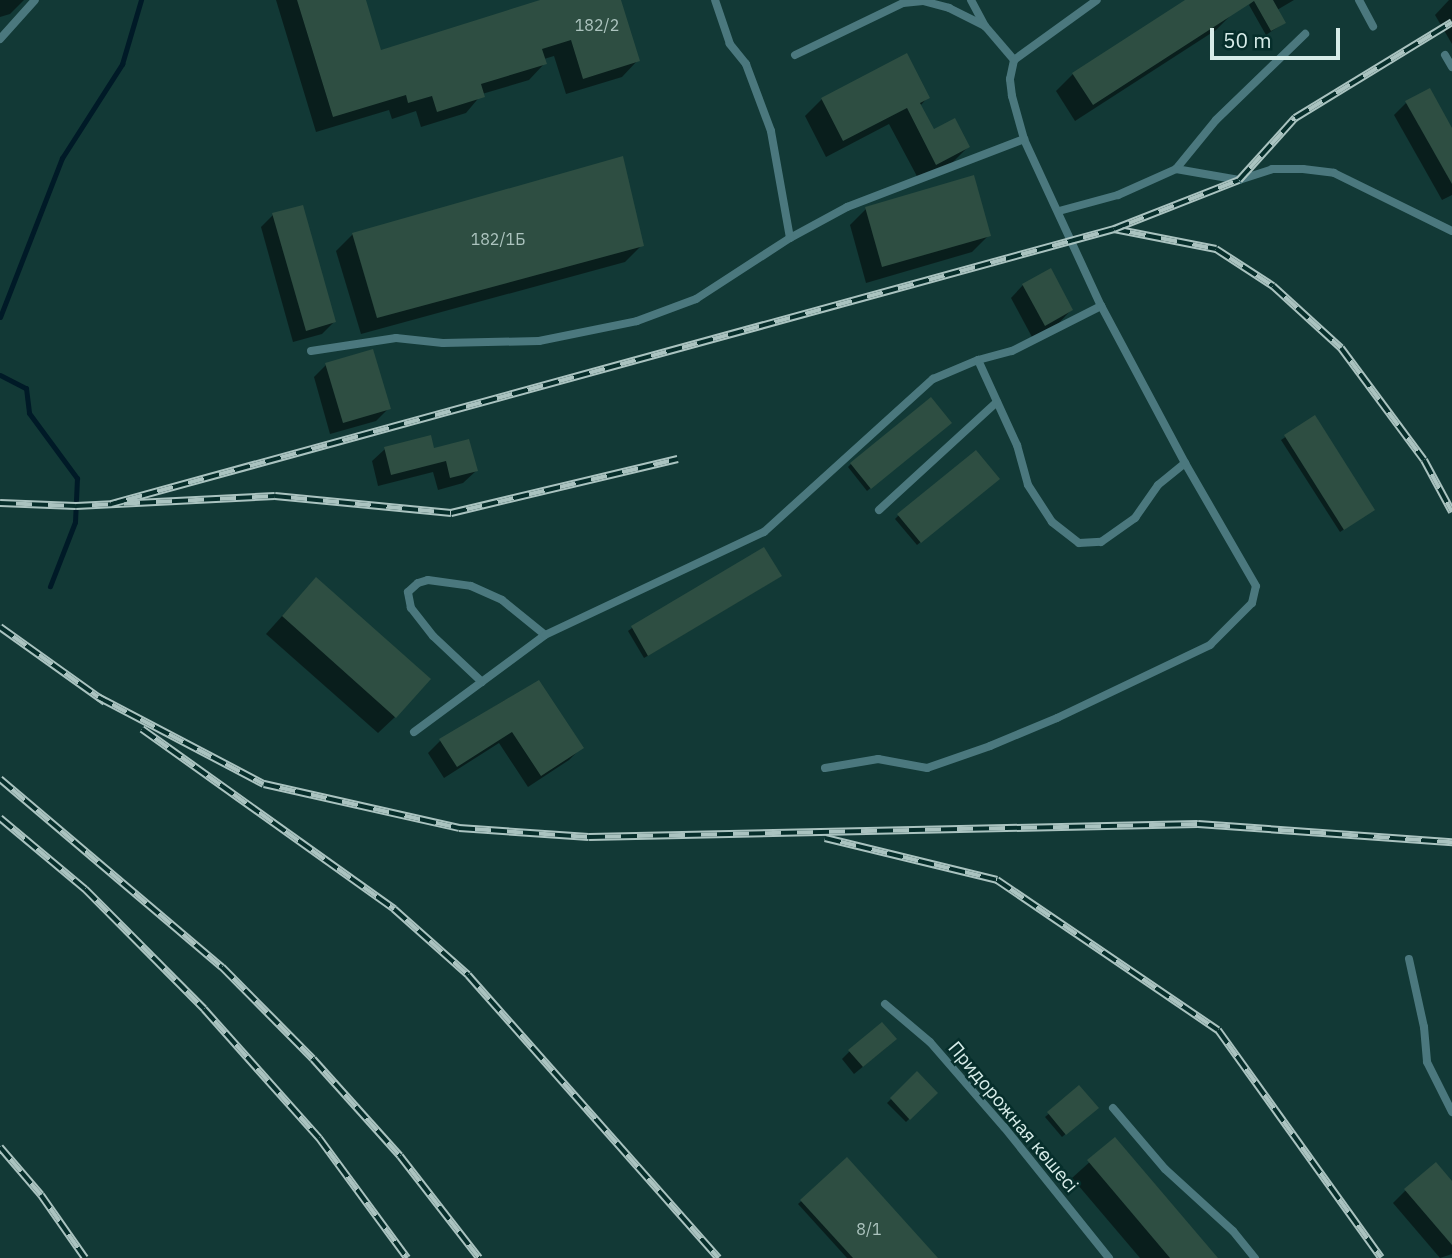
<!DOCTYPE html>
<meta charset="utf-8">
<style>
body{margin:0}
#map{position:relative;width:1452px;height:1258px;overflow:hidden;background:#123936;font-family:"IBM Plex Sans",sans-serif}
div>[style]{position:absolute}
.shadow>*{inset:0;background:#0007}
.stream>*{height:5px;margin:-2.5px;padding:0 2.5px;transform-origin:2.5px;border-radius:2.5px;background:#001a27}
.building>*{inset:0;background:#2e4e42}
.service>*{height:8px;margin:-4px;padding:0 4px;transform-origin:4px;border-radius:4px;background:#4b787e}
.rail>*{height:8px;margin-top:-4px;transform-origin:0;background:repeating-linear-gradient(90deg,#062e2b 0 16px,#aac3c0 0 32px);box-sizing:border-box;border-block:2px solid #aac3c0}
span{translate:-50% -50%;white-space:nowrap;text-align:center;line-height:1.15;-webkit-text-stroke:5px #062e2b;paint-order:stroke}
.number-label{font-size:16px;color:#adc4bf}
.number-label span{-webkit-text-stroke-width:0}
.street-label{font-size:19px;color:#d7ece9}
.scale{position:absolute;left:1210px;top:28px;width:130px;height:32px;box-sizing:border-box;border:4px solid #d7ece9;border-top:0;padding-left:9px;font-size:21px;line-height:24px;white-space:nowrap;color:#d7ece9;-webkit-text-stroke:5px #062e2b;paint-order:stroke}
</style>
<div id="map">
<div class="shadow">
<div style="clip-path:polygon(0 0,24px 0,10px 14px,0 17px)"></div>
<div style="clip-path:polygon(276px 0,364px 0,380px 52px,547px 0,619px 0,638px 60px,622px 77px,566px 94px,554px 56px,544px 59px,545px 63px,529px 80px,482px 94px,466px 113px,421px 127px,416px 111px,392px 119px,389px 110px,316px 132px)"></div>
<div style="clip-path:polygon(1188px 0,1225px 0,1233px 13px,1216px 30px,1075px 121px,1056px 91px,1073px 74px)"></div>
<div style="clip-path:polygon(1254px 0,1294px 0,1277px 10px,1284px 23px,1266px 35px,1249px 5px)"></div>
<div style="clip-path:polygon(1449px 0,1452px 0,1452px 44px,1435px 15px)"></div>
<div style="clip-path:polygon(928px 97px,920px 106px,933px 131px,968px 147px,951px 164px,919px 180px,889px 124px,826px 157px,805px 116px,822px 99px)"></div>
<div style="clip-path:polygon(1406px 103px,1452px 131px,1452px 195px,1442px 200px,1394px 115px)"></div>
<div style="clip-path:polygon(867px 208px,989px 235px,972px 252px,866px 283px,850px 225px)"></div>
<div style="clip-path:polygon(273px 215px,334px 322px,322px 334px,293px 342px,261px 227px)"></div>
<div style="clip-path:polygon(353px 234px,642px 245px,625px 262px,361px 334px,336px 251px)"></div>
<div style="clip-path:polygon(1023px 285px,1071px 310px,1059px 323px,1032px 337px,1011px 298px)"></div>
<div style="clip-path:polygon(326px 365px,389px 408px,376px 421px,330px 434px,314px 377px)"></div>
<div style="clip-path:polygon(1314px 418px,1369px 513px,1340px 532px,1281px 440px)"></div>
<div style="clip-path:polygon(946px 426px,867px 491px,848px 467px,851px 464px)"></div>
<div style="clip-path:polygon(385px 449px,433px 450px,476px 471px,463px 483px,438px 490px,433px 472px,378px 486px,372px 461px)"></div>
<div style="clip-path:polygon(994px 482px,917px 545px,895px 519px,899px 515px)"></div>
<div style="clip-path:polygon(764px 550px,780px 576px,776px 579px,644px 658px,628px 631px,632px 628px)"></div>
<div style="clip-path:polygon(300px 596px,395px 717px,378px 733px,266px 634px)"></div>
<div style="clip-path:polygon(505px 700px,581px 748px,569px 760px,528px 787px,499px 743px,444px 778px,428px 753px,441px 740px)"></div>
<div style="clip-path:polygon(887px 1047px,854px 1074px,842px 1059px,850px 1051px)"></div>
<div style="clip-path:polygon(917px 1074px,936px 1093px,906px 1122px,887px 1103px)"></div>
<div style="clip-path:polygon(1079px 1088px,1093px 1111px,1062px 1137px,1045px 1117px)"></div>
<div style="clip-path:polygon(1114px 1140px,1215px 1258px,1140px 1258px,1072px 1178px)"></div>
<div style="clip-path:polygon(847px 1160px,936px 1258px,847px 1258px,798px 1204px)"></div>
<div style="clip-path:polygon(1452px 1183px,1452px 1254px,1440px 1258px,1393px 1203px,1405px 1191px)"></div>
</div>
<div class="stream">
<div style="left:0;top:317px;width:171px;rotate:-68.7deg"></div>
<div style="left:62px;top:158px;width:112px;rotate:-57.4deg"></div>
<div style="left:122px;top:64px;width:67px;rotate:-73.5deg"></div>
<div style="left:0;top:375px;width:29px;rotate:27deg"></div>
<div style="left:26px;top:388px;width:25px;rotate:83deg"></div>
<div style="left:29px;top:413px;width:81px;rotate:53.6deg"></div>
<div style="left:77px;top:478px;width:44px;rotate:92.6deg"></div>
<div style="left:75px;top:522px;width:69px;rotate:111.3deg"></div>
</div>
<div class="building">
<div style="clip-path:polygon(297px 0,366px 0,381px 50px,540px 0,621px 0,640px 61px,583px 79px,571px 40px,542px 49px,547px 64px,481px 84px,485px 97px,437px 112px,432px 96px,408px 103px,406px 95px,333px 117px)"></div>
<div style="clip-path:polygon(1185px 0,1273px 0,1286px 23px,1271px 31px,1254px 1px,1093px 105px,1072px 73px)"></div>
<div style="clip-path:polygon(907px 53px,930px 98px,920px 103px,934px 129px,955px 118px,970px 147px,936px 165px,907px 108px,843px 141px,821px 98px)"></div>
<div style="clip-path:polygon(1430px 88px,1452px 128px,1452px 184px,1405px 101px)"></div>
<div style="clip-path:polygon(623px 156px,644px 246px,377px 318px,352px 233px)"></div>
<div style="clip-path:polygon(974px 175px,991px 236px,882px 267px,865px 207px)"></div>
<div style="clip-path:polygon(303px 205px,336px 322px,306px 331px,272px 213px)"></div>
<div style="clip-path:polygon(1051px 268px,1073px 310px,1045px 326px,1022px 284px)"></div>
<div style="clip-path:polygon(373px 349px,391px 409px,343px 423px,325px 363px)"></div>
<div style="clip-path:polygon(931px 397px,952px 423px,871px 489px,850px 463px)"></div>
<div style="clip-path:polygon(1315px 415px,1375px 510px,1344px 530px,1284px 435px)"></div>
<div style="clip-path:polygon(431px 435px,434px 448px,469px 439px,478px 471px,450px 478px,446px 461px,391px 475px,384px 447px)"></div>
<div style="clip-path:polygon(976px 450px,1000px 479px,921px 543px,897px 514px)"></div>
<div style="clip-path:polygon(764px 547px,782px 576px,648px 656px,631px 626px)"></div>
<div style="clip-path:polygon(316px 577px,431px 679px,396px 718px,282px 616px)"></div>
<div style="clip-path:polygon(539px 680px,584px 748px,541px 776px,512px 732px,457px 767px,439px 739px)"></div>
<div style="clip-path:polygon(882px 1022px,897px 1039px,863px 1067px,848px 1050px)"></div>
<div style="clip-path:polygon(917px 1071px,938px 1093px,910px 1120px,890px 1098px)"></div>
<div style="clip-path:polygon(1079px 1085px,1099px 1108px,1066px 1135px,1047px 1112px)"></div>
<div style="clip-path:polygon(1115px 1137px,1218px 1258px,1170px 1258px,1087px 1160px)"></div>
<div style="clip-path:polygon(847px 1157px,938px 1258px,853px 1258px,800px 1200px)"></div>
<div style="clip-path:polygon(1436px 1162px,1452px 1181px,1452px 1245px,1404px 1189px)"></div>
</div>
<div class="service">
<div style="left:971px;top:0;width:30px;rotate:62deg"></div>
<div style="left:985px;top:26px;width:45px;rotate:49.5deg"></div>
<div style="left:1359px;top:0;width:30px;rotate:62deg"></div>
<div style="left:0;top:39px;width:52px;rotate:-48.1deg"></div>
<div style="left:795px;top:55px;width:120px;rotate:-25.7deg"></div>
<div style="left:903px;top:3px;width:20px;rotate:-6deg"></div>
<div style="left:923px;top:1px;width:27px;rotate:15deg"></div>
<div style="left:949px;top:8px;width:40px;rotate:26.6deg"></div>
<div style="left:1445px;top:55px;width:14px;rotate:60deg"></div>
<div style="left:1176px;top:169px;width:63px;rotate:-50.8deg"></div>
<div style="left:1216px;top:120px;width:124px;rotate:-44deg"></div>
<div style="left:1059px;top:211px;width:61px;rotate:-15.2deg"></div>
<div style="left:1118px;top:195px;width:64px;rotate:-24.1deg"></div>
<div style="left:1176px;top:169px;width:64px;rotate:9.9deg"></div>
<div style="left:1239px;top:180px;width:35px;rotate:-18deg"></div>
<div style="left:1272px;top:169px;width:31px"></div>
<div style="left:1303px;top:169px;width:31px;rotate:7deg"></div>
<div style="left:1334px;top:173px;width:131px;rotate:26.2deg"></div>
<div style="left:790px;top:238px;width:65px;rotate:-28.5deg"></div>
<div style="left:847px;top:207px;width:190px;rotate:-21deg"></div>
<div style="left:311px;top:351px;width:86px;rotate:-8.7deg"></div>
<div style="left:396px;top:338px;width:47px;rotate:6.1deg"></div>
<div style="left:443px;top:343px;width:96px;rotate:-1.2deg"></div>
<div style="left:539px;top:341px;width:100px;rotate:-11.5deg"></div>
<div style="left:637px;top:321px;width:63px;rotate:-20.4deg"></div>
<div style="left:696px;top:299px;width:112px;rotate:-33deg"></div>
<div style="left:790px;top:238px;width:109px;rotate:-100.1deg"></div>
<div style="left:771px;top:131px;width:72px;rotate:-110.5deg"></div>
<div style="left:746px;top:64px;width:26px;rotate:-129deg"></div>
<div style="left:730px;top:44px;width:46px;rotate:-108.8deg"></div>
<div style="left:978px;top:360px;width:94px;rotate:65.4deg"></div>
<div style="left:1017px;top:445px;width:41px;rotate:74.6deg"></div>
<div style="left:1028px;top:485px;width:44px;rotate:57deg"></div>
<div style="left:1052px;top:522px;width:34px;rotate:38deg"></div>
<div style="left:1079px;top:543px;width:22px;rotate:-3deg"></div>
<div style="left:1101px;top:542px;width:42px;rotate:-35.2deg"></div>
<div style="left:1135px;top:518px;width:40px;rotate:-55.1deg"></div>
<div style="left:1158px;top:485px;width:35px;rotate:-39deg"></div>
<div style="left:879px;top:510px;width:160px;rotate:-42.5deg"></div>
<div style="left:482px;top:682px;width:67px;rotate:-136.8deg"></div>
<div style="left:433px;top:636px;width:36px;rotate:-128deg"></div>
<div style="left:411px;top:608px;width:16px;rotate:-101deg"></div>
<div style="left:408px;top:592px;width:13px;rotate:-42deg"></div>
<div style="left:418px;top:583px;width:10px;rotate:-17deg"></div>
<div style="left:428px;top:580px;width:43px;rotate:7.9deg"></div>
<div style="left:471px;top:586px;width:34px;rotate:24deg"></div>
<div style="left:502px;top:600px;width:55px;rotate:39.1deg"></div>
<div style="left:414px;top:732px;width:163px;rotate:-36.5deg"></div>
<div style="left:545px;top:635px;width:242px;rotate:-25.2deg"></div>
<div style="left:764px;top:532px;width:228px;rotate:-42.2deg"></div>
<div style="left:933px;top:379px;width:49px;rotate:-22.9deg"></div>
<div style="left:978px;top:360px;width:35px;rotate:-15deg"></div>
<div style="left:1012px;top:351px;width:100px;rotate:-26.8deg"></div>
<div style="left:1101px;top:306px;width:184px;rotate:-114.8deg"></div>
<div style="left:1024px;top:139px;width:45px;rotate:-105.6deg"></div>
<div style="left:1012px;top:96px;width:17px;rotate:-97deg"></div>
<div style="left:1010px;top:79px;width:19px;rotate:-78deg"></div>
<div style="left:1014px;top:60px;width:102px;rotate:-35.9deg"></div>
<div style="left:825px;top:768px;width:54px;rotate:-9.6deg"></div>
<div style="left:878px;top:759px;width:50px;rotate:10.4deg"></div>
<div style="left:927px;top:768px;width:67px;rotate:-19.2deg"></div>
<div style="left:990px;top:746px;width:73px;rotate:-22.7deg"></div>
<div style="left:1057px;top:718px;width:170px;rotate:-25.5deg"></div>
<div style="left:1210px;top:645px;width:59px;rotate:-45deg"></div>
<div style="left:1252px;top:603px;width:17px;rotate:-77deg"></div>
<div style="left:1256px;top:586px;width:142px;rotate:-120deg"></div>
<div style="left:1185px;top:463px;width:178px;rotate:-118.1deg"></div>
<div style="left:1409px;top:959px;width:70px;rotate:77.6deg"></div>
<div style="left:1424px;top:1027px;width:35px;rotate:85deg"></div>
<div style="left:1427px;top:1062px;width:56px;rotate:63.4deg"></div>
<div style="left:885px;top:1004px;width:59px;rotate:40.2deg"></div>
<div style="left:930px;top:1042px;width:113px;rotate:49deg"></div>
<div style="left:1004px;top:1127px;width:168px;rotate:51.3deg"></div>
<div style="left:1113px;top:1108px;width:80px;rotate:49.6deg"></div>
<div style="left:1165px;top:1169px;width:92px;rotate:42.4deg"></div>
<div style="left:1233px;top:1231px;width:35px;rotate:51deg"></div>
</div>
<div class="rail">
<div style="left:1114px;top:229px;width:104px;rotate:11.1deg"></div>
<div style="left:1216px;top:249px;width:68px;rotate:33deg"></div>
<div style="left:1273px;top:286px;width:92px;rotate:42.4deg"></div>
<div style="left:1341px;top:348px;width:139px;rotate:53.5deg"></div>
<div style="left:1424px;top:460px;width:59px;rotate:61.7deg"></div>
<div style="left:0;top:503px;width:76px;rotate:2.3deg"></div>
<div style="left:76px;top:506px;width:199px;rotate:-2.9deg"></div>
<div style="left:275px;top:496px;width:177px;rotate:5.5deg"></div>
<div style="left:451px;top:513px;width:233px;rotate:-13.4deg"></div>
<div style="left:111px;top:504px;width:1040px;rotate:-15.33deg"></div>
<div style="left:1114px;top:229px;width:134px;rotate:-21.4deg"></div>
<div style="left:1239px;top:180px;width:84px;rotate:-47.9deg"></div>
<div style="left:1295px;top:118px;width:184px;rotate:-31.4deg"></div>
<div style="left:0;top:627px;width:129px;rotate:35.5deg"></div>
<div style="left:98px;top:697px;width:187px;rotate:27.7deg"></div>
<div style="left:264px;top:784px;width:200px;rotate:12.7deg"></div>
<div style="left:459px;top:828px;width:130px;rotate:4deg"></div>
<div style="left:589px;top:837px;width:609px;rotate:-1.22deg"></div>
<div style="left:1198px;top:824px;width:255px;rotate:4.1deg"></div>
<div style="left:142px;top:729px;width:310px;rotate:35.5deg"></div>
<div style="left:394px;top:909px;width:99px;rotate:41.7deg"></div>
<div style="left:468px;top:975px;width:378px;rotate:48.5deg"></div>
<div style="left:0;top:779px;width:291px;rotate:40.3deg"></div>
<div style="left:222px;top:967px;width:129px;rotate:45.3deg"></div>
<div style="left:313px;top:1059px;width:130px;rotate:48.1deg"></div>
<div style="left:400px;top:1156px;width:129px;rotate:52.2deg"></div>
<div style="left:0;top:818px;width:111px;rotate:39.9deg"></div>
<div style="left:85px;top:889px;width:169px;rotate:45.2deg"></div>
<div style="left:204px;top:1009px;width:173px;rotate:48.3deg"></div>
<div style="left:319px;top:1138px;width:149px;rotate:53.7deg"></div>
<div style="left:825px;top:838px;width:177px;rotate:13.7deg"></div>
<div style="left:997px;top:880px;width:267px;rotate:34.2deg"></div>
<div style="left:1218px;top:1030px;width:280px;rotate:54.4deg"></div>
<div style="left:0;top:1147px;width:63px;rotate:49.5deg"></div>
<div style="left:41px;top:1195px;width:77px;rotate:55.1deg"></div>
</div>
<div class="number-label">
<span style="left:597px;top:25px">182/2</span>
<span style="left:498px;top:239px">182/1Б</span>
<span style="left:869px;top:1229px">8/1</span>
</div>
<div class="street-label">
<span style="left:1013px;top:1117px;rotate:50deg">Придорожная көшесі</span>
</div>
<div class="scale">50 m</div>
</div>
